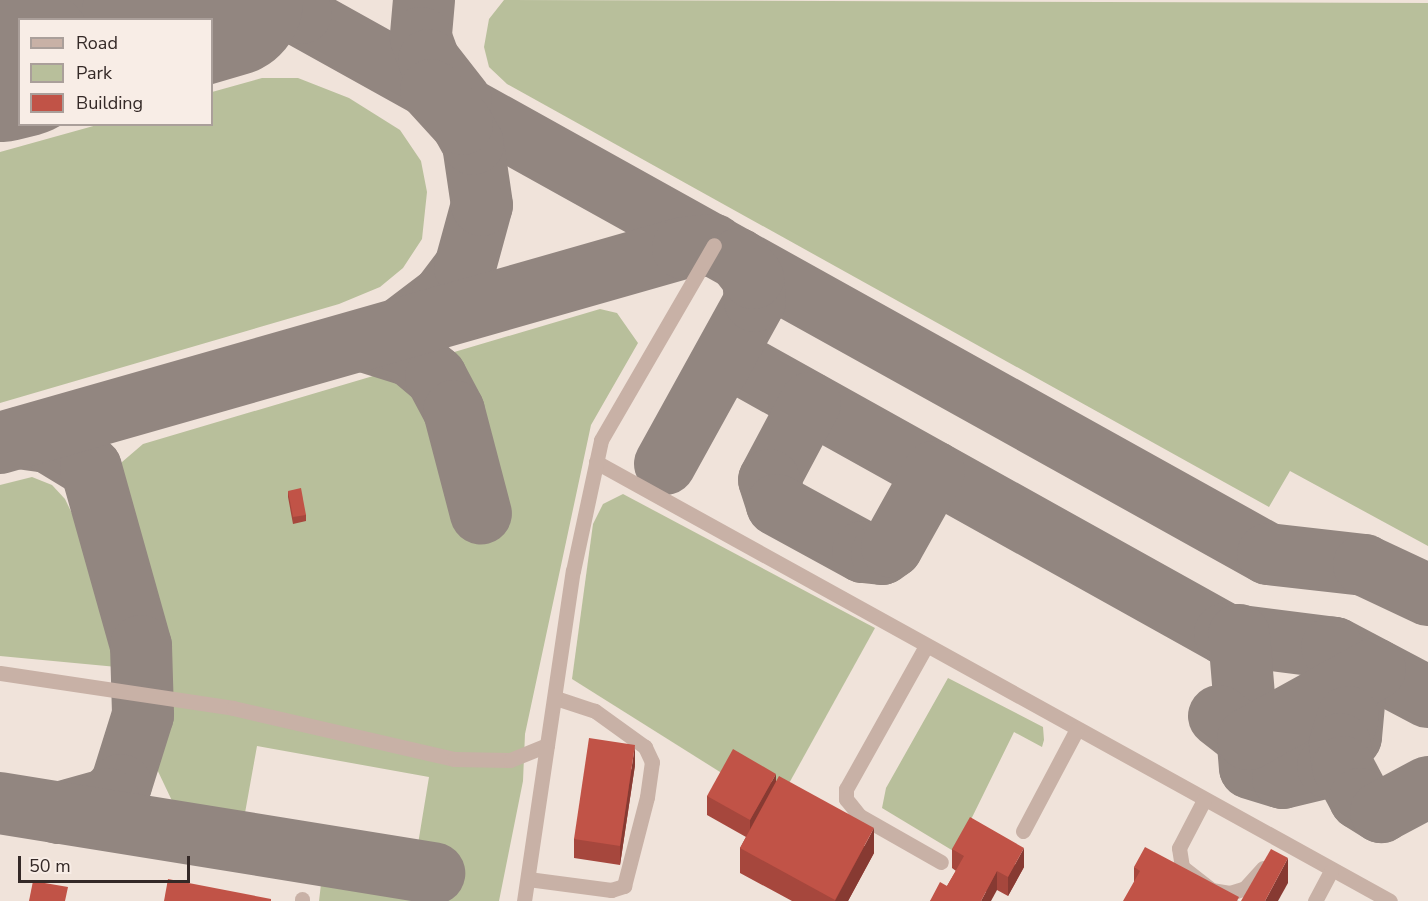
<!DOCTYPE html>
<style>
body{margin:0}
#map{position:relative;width:1428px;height:901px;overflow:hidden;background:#f0e3da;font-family:"Nunito Sans",sans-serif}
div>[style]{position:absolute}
.green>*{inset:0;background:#b8bf9b}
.taxiway>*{height:62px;margin:-31px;padding:0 31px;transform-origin:31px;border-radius:31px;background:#928680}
.runway>*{height:154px;margin:-77px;padding:0 77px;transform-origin:77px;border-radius:77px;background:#928680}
.minor>*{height:15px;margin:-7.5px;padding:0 7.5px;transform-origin:7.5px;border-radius:7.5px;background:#c8b1a6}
.wall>*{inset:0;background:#a6473d}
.shaded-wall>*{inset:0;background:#873a32}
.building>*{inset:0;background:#c15347}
span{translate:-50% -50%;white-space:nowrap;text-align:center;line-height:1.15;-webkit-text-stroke:6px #f8ede6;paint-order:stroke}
.legend{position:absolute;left:18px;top:18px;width:195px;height:108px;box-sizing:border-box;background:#f8ede6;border:2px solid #aa9f9a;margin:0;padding:8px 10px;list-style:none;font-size:18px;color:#342927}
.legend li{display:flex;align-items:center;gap:12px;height:30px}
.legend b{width:30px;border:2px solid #aa9f9a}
.scale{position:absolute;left:18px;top:856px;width:172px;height:27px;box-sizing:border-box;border:3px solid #342927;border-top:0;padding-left:8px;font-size:18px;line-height:21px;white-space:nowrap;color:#342927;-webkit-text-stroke:4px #f8ede6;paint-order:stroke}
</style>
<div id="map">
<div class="green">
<div style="clip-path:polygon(504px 0,1428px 3px,1428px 546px,1290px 471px,1269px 507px,507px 84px,489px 67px,484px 47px,489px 19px)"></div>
<div style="clip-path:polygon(262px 78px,298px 78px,349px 98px,400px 130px,421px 161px,427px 192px,422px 239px,403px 268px,380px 287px,339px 304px,0 403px,0 152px,97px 125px,212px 124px,212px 92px)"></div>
<div style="clip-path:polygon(600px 309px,617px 313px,638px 343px,591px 425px,525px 734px,523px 781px,499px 901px,319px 901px,321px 884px,433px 898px,439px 849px,418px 844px,429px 777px,257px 746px,245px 813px,174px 805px,155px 765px,164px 685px,160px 646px,115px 498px,122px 462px,143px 444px)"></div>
<div style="clip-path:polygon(32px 477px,52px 485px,65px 499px,81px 532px,117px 667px,0 656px,0 485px)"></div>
<div style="clip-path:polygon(623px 494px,875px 628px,782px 796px,728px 777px,572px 679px,593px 524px,603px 504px)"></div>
<div style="clip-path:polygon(948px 678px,1043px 727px,1044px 740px,1042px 747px,1014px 732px,955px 852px,882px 808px,886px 788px)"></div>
</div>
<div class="taxiway">
<div style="left:272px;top:0;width:1140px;rotate:29.08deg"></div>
<div style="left:1268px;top:554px;width:97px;rotate:6.5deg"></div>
<div style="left:1364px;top:565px;width:71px;rotate:25.1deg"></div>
<div style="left:424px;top:0;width:38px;rotate:95deg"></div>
<div style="left:421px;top:38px;width:23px;rotate:70deg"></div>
<div style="left:429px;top:60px;width:52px;rotate:52deg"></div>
<div style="left:188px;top:11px;width:42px;rotate:-13.7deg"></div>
<div style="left:229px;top:1px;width:73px;rotate:9.5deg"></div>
<div style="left:59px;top:20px;width:24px;rotate:-57deg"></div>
<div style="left:0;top:65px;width:23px;rotate:-31deg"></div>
<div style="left:405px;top:325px;width:48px;rotate:-37.3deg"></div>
<div style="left:443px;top:296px;width:36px;rotate:-53deg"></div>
<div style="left:465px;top:267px;width:64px;rotate:-74.7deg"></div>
<div style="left:482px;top:205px;width:62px;rotate:-98.4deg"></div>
<div style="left:473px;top:144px;width:23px;rotate:-119deg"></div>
<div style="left:462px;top:124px;width:46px;rotate:-132.4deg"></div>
<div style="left:363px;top:341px;width:50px;rotate:17.4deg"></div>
<div style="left:411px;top:356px;width:33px;rotate:40deg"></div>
<div style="left:436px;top:377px;width:38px;rotate:62deg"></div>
<div style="left:454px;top:411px;width:106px;rotate:75.3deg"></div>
<div style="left:726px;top:356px;width:571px;rotate:29.12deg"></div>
<div style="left:1225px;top:634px;width:111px;rotate:7.3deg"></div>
<div style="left:1335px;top:648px;width:105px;rotate:27.8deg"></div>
<div style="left:810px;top:403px;width:87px;rotate:118deg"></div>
<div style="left:769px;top:480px;width:26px;rotate:72deg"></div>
<div style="left:777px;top:505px;width:98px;rotate:28.7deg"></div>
<div style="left:863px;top:552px;width:19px;rotate:6deg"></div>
<div style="left:882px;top:554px;width:12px;rotate:-35deg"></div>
<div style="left:892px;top:547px;width:86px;rotate:-60.8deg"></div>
<div style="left:19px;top:438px;width:29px;rotate:8deg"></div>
<div style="left:48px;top:442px;width:50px;rotate:31.2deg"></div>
<div style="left:91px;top:468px;width:185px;rotate:74.3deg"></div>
<div style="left:141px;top:646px;width:69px;rotate:88.3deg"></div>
<div style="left:143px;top:715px;width:73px;rotate:107.4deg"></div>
<div style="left:121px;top:785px;width:19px;rotate:133deg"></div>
<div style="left:108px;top:799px;width:52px;rotate:164.4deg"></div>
<div style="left:0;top:443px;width:710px;rotate:-15.93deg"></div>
<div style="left:683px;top:248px;width:31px;rotate:-6deg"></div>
<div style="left:665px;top:464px;width:186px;rotate:-61.1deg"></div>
<div style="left:755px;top:301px;width:23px;rotate:-95deg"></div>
<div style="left:753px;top:278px;width:24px;rotate:-128deg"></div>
<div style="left:1239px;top:635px;width:133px;rotate:85.3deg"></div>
<div style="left:1250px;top:768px;width:34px;rotate:17deg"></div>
<div style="left:1283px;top:778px;width:46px;rotate:-13.7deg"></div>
<div style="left:1328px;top:767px;width:38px;rotate:-53deg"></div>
<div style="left:1351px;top:737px;width:44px;rotate:-84.8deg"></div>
<div style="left:1355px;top:693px;width:51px;rotate:-116.6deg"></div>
<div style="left:1219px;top:716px;width:37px;rotate:38deg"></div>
<div style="left:1248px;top:739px;width:145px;rotate:-28.9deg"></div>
<div style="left:1348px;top:717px;width:28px;rotate:107deg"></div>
<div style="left:1340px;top:744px;width:23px;rotate:83deg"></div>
<div style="left:1343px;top:767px;width:36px;rotate:62deg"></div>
<div style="left:1360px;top:799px;width:25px;rotate:32deg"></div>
<div style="left:1381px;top:812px;width:53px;rotate:-28deg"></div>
<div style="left:0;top:803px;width:440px;rotate:9.2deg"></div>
</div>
<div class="runway">
<div style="left:158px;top:20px;width:71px;rotate:-16.4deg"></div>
<div style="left:0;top:65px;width:21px;rotate:-14deg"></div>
</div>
<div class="minor">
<div style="left:596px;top:462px;width:907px;rotate:28.94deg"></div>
<div style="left:926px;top:646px;width:164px;rotate:119.2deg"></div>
<div style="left:846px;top:789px;width:10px;rotate:90deg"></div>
<div style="left:846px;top:799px;width:22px;rotate:51deg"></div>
<div style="left:860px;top:816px;width:93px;rotate:29.6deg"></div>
<div style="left:0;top:673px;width:236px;rotate:8.5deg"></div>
<div style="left:233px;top:708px;width:227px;rotate:13deg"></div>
<div style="left:454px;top:759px;width:56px;rotate:1deg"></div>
<div style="left:510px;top:760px;width:40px;rotate:-22deg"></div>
<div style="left:1204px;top:800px;width:54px;rotate:117.5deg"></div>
<div style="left:1179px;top:848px;width:19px;rotate:81deg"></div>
<div style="left:1182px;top:867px;width:37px;rotate:38deg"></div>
<div style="left:1211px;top:890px;width:19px;rotate:9deg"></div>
<div style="left:1230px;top:893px;width:16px;rotate:-18deg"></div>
<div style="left:1245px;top:888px;width:27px;rotate:-48deg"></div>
<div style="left:1023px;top:831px;width:115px;rotate:-62.1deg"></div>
<div style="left:528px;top:879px;width:84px;rotate:7.5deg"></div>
<div style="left:611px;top:890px;width:14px;rotate:-17deg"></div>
<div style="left:624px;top:886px;width:92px;rotate:-75.5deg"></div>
<div style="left:647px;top:797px;width:35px;rotate:-82deg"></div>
<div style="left:652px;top:762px;width:17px;rotate:-115deg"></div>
<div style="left:645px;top:747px;width:62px;rotate:-144.2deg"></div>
<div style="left:595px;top:711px;width:41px;rotate:-161.6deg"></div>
<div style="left:302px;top:901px;width:2px;rotate:-90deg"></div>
<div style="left:524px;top:901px;width:334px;rotate:-81.6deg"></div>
<div style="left:573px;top:571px;width:134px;rotate:-77.9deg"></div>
<div style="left:601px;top:440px;width:225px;rotate:-59.9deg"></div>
<div style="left:1315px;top:901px;width:34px;rotate:-62deg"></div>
</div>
<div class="wall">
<div style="clip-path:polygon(288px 491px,306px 515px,306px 521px,293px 524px,288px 497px)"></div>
<div style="clip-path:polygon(635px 765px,620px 865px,574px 858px,574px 839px)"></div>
<div style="clip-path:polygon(776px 781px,874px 853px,848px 901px,792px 901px,740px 873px,740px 848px,746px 837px,707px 815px,707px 796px)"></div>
<div style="clip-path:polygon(952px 849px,1024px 867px,1008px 896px,997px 890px,930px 901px,947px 886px,956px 871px,952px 868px)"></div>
<div style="clip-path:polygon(1134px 867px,1239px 901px,1134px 882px)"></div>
</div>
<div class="shaded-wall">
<div style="clip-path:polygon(635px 745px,635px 765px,620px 865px,620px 846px)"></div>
<div style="clip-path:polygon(776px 774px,776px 793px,750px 839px,750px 820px)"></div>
<div style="clip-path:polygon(874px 828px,874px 853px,848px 901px,835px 901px)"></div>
<div style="clip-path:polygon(1024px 848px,1024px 867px,1008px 896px,1008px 877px)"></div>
<div style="clip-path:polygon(1288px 858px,1288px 883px,1278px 901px,1265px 901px)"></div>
<div style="clip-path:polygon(997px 871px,997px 890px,991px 901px,981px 901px)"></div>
</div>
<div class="building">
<div style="clip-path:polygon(301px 488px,306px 515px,293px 517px,288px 491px)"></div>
<div style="clip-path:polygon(589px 738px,635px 745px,620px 846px,574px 839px)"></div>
<div style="clip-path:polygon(733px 749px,776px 774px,750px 820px,707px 796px)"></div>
<div style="clip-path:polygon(779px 776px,874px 828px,835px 900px,740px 848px)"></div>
<div style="clip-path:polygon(970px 817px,1024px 848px,1008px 877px,997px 871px,981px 901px,930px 901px,940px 882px,947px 886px,964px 856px,952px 849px)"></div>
<div style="clip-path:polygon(1145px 847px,1239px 897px,1237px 901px,1123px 901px,1140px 871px,1134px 867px)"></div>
<div style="clip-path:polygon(1271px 849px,1288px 858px,1265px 901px,1241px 901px)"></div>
<div style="clip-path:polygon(168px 879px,271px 899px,271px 901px,164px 901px)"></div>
<div style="clip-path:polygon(33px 881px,68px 887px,65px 901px,29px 901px)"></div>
</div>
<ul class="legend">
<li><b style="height:8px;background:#c8b1a6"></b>Road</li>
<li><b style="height:16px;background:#b8bf9b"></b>Park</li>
<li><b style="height:16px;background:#c15347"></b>Building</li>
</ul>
<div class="scale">50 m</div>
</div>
